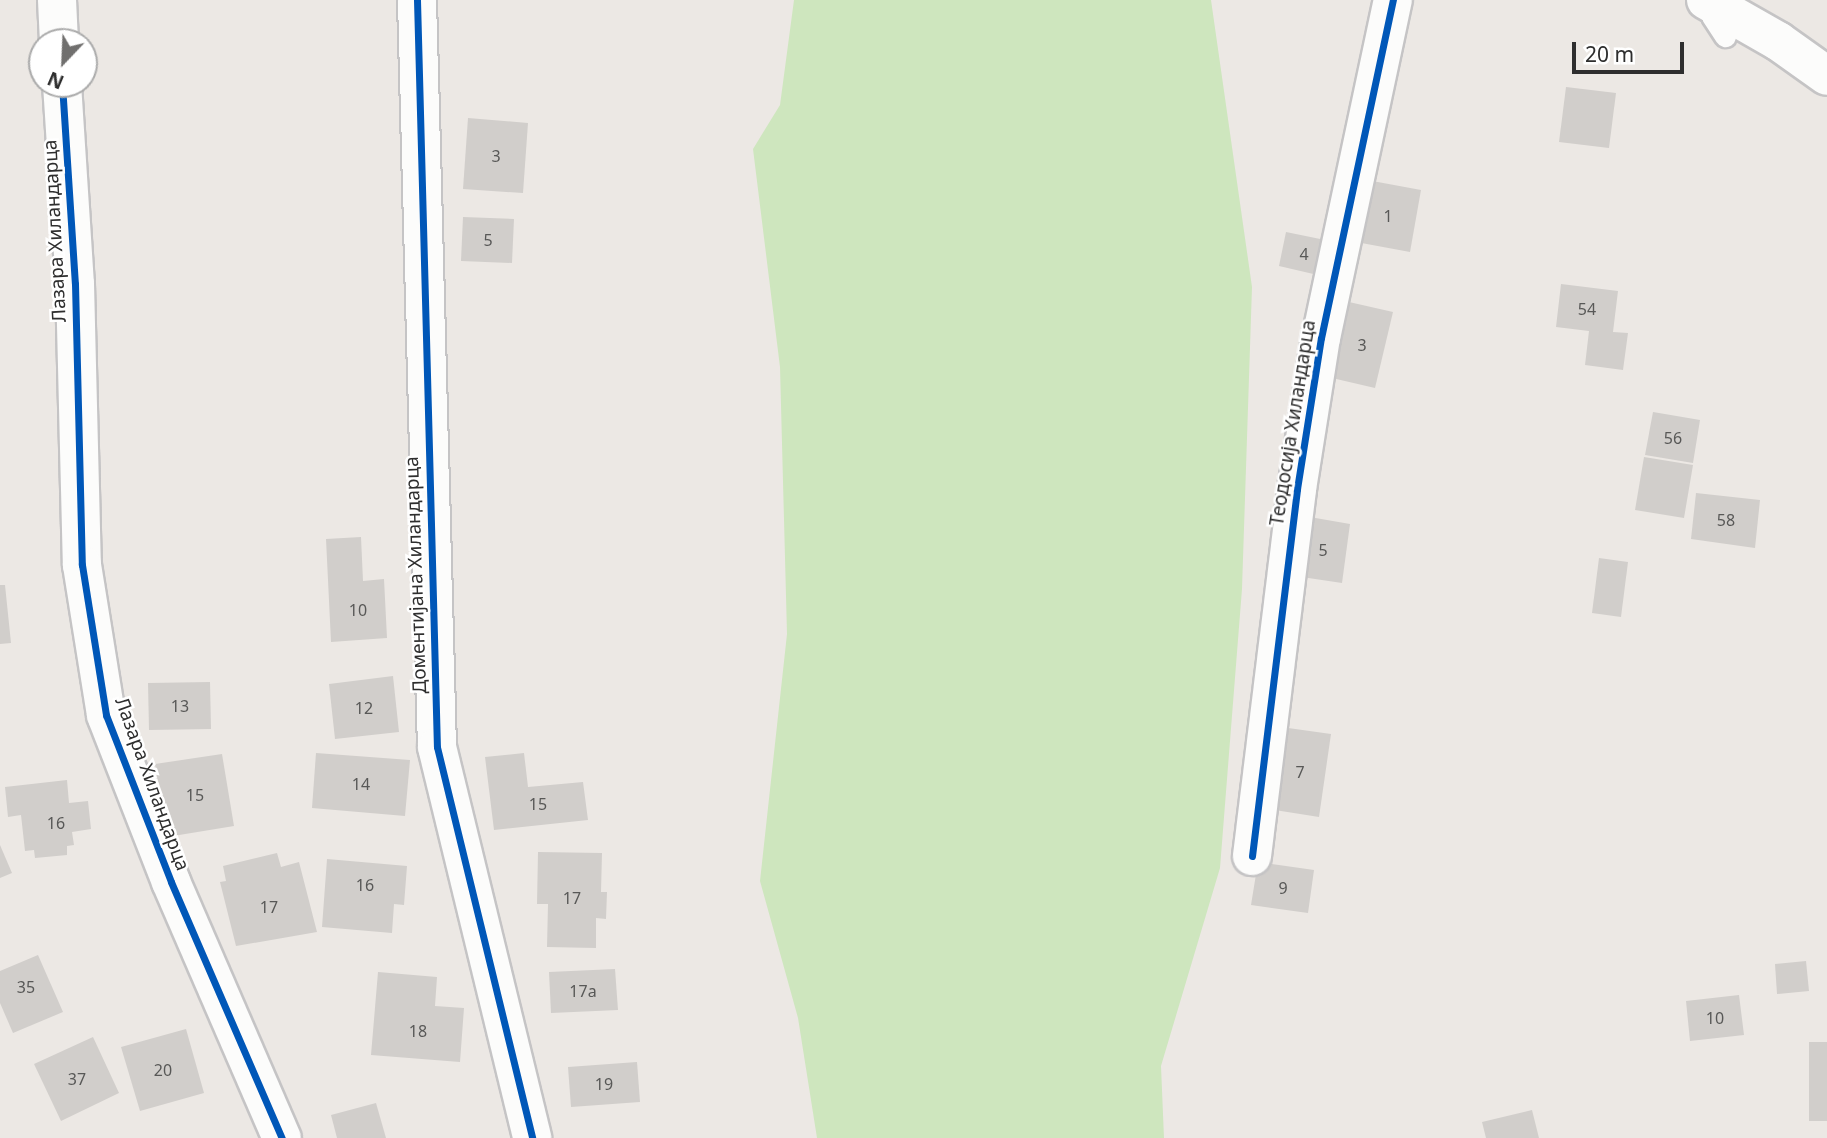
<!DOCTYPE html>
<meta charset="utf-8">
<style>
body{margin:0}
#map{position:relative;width:1827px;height:1138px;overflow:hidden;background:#ece8e4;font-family:"Noto Sans",sans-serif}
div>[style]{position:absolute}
.green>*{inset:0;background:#cee6be}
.building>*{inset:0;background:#d1cecb}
.roads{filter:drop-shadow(2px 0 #c5c4c5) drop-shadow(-2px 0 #c5c4c5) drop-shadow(0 2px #c5c4c5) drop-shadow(0 -2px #c5c4c5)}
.service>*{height:21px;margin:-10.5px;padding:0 10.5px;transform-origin:10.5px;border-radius:10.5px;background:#fcfcfb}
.minor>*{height:38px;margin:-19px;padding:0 19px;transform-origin:19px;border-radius:19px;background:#fcfcfb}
.cycleway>*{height:7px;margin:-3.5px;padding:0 3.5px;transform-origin:3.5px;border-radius:3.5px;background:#0057b8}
span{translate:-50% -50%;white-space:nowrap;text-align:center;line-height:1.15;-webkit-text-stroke:5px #fff;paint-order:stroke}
.number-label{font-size:16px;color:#585857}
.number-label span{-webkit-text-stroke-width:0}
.street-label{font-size:19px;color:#2e2e2e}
.north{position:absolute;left:28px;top:28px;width:70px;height:70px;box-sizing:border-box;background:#fff;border:2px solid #ababab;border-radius:50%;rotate:203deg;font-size:19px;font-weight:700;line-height:28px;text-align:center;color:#2e2e2e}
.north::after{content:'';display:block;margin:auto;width:24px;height:32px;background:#706f6e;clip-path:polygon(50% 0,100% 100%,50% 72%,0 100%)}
.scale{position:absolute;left:1572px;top:42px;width:112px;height:32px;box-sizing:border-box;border:4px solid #2e2e2e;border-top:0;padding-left:9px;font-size:21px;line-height:24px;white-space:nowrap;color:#2e2e2e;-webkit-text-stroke:5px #fff;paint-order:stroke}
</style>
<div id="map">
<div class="green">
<div style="clip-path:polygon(794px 0,1211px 0,1252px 287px,1242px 589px,1220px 868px,1161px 1066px,1164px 1138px,817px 1138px,798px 1018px,760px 881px,787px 634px,780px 367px,753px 149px,780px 105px)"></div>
</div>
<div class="building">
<div style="clip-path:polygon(1566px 87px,1616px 93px,1609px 148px,1559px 142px)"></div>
<div style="clip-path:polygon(468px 118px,528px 123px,523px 193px,463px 189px)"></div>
<div style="clip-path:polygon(1367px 180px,1421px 190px,1410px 252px,1356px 242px)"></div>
<div style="clip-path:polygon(463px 217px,514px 219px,512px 263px,461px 261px)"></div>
<div style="clip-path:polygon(1286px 232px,1330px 241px,1322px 276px,1279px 266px)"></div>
<div style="clip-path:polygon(1561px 284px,1618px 291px,1613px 332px,1628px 333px,1623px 370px,1585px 365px,1589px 331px,1556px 327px)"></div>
<div style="clip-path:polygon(1349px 302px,1393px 312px,1375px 388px,1332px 378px)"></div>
<div style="clip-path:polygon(1653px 412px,1700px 420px,1693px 463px,1645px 455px)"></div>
<div style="clip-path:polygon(1644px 457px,1693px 465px,1684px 518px,1635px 510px)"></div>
<div style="clip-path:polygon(1696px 493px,1760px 500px,1755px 548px,1691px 539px)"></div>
<div style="clip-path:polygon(1304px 516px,1350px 524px,1342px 583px,1295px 576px)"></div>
<div style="clip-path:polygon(361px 537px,363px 581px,384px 579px,387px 638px,331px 642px,326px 539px)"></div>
<div style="clip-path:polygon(1599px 558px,1628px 562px,1621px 617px,1592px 613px)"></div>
<div style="clip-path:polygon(0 585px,5px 585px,11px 643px,0 644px)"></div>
<div style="clip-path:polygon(393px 676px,399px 732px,335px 739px,329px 684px)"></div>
<div style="clip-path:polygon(210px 682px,211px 729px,149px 730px,148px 683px)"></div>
<div style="clip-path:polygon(1281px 727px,1331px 734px,1319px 817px,1268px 809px)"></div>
<div style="clip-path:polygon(316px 753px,410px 760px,405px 816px,312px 808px)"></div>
<div style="clip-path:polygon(524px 753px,528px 787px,583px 782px,588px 820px,494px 830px,485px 757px)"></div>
<div style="clip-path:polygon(222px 754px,234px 826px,167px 837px,155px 764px)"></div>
<div style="clip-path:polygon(67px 780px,69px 803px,88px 801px,91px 829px,72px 832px,74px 845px,67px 846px,67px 855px,35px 858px,34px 850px,25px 851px,21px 815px,8px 817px,5px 787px)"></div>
<div style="clip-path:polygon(0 845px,12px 873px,0 878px)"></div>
<div style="clip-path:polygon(538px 852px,602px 853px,601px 892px,607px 892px,606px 919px,596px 918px,596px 948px,547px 947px,548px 904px,537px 904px)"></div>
<div style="clip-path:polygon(277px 853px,281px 867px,299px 862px,317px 932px,236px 946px,220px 882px,226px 881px,223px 866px)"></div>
<div style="clip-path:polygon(327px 859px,407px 866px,404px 905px,394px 904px,392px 933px,322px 927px)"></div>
<div style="clip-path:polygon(1258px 862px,1314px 870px,1308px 913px,1251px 905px)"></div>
<div style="clip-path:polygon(38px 955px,63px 1012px,13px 1033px,0 1003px,0 971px)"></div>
<div style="clip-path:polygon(1806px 961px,1809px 991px,1777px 994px,1775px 964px)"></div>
<div style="clip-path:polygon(615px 969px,618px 1010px,551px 1013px,549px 972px)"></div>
<div style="clip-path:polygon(378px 972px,437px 977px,435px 1006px,464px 1008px,460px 1062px,371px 1055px)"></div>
<div style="clip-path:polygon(1739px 995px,1744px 1035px,1690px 1041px,1686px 1001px)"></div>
<div style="clip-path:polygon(186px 1029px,204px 1093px,140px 1111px,121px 1047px)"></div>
<div style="clip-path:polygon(93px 1037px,119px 1093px,61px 1121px,34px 1064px)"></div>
<div style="clip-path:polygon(1809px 1042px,1827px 1042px,1827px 1121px,1809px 1121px)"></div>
<div style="clip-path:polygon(637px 1062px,640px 1102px,571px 1107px,568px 1067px)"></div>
<div style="clip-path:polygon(376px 1103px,386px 1138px,337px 1138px,331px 1115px)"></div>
<div style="clip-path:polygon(1532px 1110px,1539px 1138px,1486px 1138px,1482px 1122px)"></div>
</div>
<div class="roads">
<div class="service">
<div style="left:1714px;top:4px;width:12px;rotate:99deg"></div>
<div style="left:1712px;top:16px;width:24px;rotate:57deg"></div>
</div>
<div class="minor">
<div style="left:57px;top:0;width:42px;rotate:87.3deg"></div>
<div style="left:417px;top:0;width:747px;rotate:88.47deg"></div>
<div style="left:437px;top:747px;width:402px;rotate:76.3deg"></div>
<div style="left:1706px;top:0;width:83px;rotate:29.7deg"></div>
<div style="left:1778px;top:41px;width:60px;rotate:35.5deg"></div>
<div style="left:62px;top:84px;width:200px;rotate:86.3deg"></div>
<div style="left:75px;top:284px;width:281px;rotate:88.6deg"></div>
<div style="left:82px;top:565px;width:152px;rotate:80.9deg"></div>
<div style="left:106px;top:715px;width:179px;rotate:68.7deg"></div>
<div style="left:171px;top:882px;width:279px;rotate:66.6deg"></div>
<div style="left:1252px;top:856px;width:370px;rotate:-83deg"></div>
<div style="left:1297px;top:489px;width:153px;rotate:-81deg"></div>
<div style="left:1321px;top:338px;width:346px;rotate:-78deg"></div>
</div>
</div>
<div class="cycleway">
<div style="left:417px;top:0;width:747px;rotate:88.47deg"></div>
<div style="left:437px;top:747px;width:402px;rotate:76.3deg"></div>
<div style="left:62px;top:84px;width:200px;rotate:86.3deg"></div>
<div style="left:75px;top:284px;width:281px;rotate:88.6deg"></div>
<div style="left:82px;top:565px;width:152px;rotate:80.9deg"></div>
<div style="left:106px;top:715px;width:179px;rotate:68.7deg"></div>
<div style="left:171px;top:882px;width:279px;rotate:66.6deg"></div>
<div style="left:1252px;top:856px;width:370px;rotate:-83deg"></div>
<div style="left:1297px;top:489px;width:153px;rotate:-81deg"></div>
<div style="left:1321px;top:338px;width:346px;rotate:-78deg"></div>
</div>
<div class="number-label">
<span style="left:496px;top:156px">3</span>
<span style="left:1388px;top:216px">1</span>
<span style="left:488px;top:240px">5</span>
<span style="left:1304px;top:254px">4</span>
<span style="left:1587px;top:309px">54</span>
<span style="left:1362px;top:345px">3</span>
<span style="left:1673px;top:438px">56</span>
<span style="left:1726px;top:520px">58</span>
<span style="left:1323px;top:550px">5</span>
<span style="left:358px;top:610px">10</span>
<span style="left:180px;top:706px">13</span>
<span style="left:364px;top:708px">12</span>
<span style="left:1300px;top:772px">7</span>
<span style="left:361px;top:784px">14</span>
<span style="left:195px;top:795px">15</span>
<span style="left:538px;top:804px">15</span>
<span style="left:56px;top:823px">16</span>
<span style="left:365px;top:885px">16</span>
<span style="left:1283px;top:888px">9</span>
<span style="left:572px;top:898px">17</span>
<span style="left:269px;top:907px">17</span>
<span style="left:26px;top:987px">35</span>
<span style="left:583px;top:991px">17a</span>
<span style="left:1715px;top:1018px">10</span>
<span style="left:418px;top:1031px">18</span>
<span style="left:163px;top:1070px">20</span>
<span style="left:77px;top:1079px">37</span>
<span style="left:604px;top:1084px">19</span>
</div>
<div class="street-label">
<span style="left:55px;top:231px;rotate:-93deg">Лазара Хиландарца</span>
<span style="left:1293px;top:423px;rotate:-81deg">Теодосија Хиландарца</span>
<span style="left:416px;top:575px;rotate:-92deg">Доментијана Хиландарца</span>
<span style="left:152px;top:784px;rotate:70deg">Лазара Хиландарца</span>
</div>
<div class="north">N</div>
<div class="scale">20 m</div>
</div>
